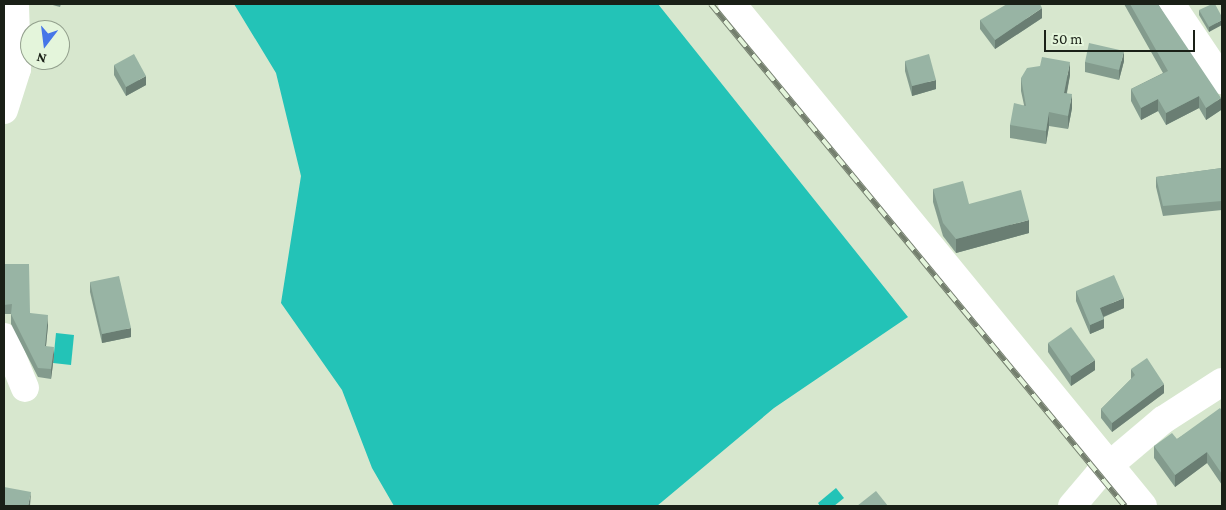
<!DOCTYPE html>
<style>
body{margin:0}
#map{position:relative;width:1226px;height:510px;overflow:hidden;background:#d7e7ce;font-family:"Crimson Pro",serif}
div>[style]{position:absolute}
.water>*{inset:0;background:#23c3b7}
.minor>*{height:28px;margin:-14px;padding:0 14px;transform-origin:14px;border-radius:14px;background:#fff}
.highway>*{height:28px;margin:-14px;padding:0 14px;transform-origin:14px;border-radius:14px;background:#fff}
.rail>*{height:5.5px;margin-top:-2.75px;transform-origin:0;background:repeating-linear-gradient(90deg,#e4f5db 0 11px,#747f6e 0 22px);box-sizing:border-box;border-block:1px solid #747f6e}
.wall>*{inset:0;background:#839b8d}
.shaded-wall>*{inset:0;background:#6a7e73}
.building>*{inset:0;background:#98b4a4}
span{translate:-50% -50%;white-space:nowrap;text-align:center;line-height:1.15;-webkit-text-stroke:4.5px #e4f5db;paint-order:stroke}
.frame{position:absolute;inset:0;border:5px solid #1a2017;pointer-events:none}
.north{position:absolute;left:20px;top:20px;width:50px;height:50px;box-sizing:border-box;background:#e4f5db;border:1px solid #93a08d;border-radius:50%;rotate:195deg;font-size:14px;font-weight:700;line-height:20px;text-align:center;color:#1a2017}
.north::after{content:'';display:block;margin:auto;width:18px;height:22px;background:#4676e8;clip-path:polygon(50% 0,100% 100%,50% 72%,0 100%)}
.scale{position:absolute;left:1044px;top:30px;width:151px;height:22px;box-sizing:border-box;border:2px solid #1a2017;border-top:0;padding-left:6px;font-size:15px;line-height:18px;white-space:nowrap;color:#1a2017;-webkit-text-stroke:4px #e4f5db;paint-order:stroke}
</style>
<div id="map">
<div class="water">
<div style="clip-path:polygon(234px 4px,658px 4px,908px 317px,774px 408px,657px 506px,394px 506px,372px 468px,342px 390px,281px 303px,301px 176px,276px 73px)"></div>
<div style="clip-path:polygon(56px 333px,74px 335px,71px 365px,53px 363px)"></div>
<div style="clip-path:polygon(836px 488px,844px 498px,834px 506px,820px 506px,818px 503px)"></div>
</div>
<div class="minor">
<div style="left:732px;top:4px;width:649px;rotate:50.69deg"></div>
<div style="left:4px;top:110px;width:43px;rotate:-72.4deg"></div>
<div style="left:17px;top:69px;width:65px;rotate:-91.8deg"></div>
<div style="left:4px;top:337px;width:55px;rotate:67.6deg"></div>
<div style="left:1072px;top:506px;width:42px;rotate:-49.8deg"></div>
<div style="left:1099px;top:474px;width:84px;rotate:-40.2deg"></div>
<div style="left:1163px;top:420px;width:70px;rotate:-32.8deg"></div>
</div>
<div class="highway">
<div style="left:1171px;top:4px;width:92px;rotate:56.1deg"></div>
</div>
<div class="rail">
<div style="left:711px;top:4px;width:651px;rotate:50.49deg"></div>
</div>
<div class="wall">
<div style="clip-path:polygon(49px 4px,61px 4px,60px 7px)"></div>
<div style="clip-path:polygon(1124px 4px,1158px 4px,1221px 110px,1206px 120px,1199px 108px,1166px 125px,1158px 111px,1141px 120px,1131px 101px,1131px 89px,1163px 73px)"></div>
<div style="clip-path:polygon(1199px 10px,1222px 17px,1209px 32px,1199px 15px)"></div>
<div style="clip-path:polygon(1042px 18px,995px 49px,980px 29px,980px 20px)"></div>
<div style="clip-path:polygon(905px 61px,936px 89px,912px 96px,905px 71px)"></div>
<div style="clip-path:polygon(1124px 61px,1119px 80px,1085px 72px,1085px 62px)"></div>
<div style="clip-path:polygon(114px 65px,146px 85px,126px 96px,114px 75px)"></div>
<div style="clip-path:polygon(1070px 75px,1067px 93px,1072px 108px,1068px 129px,1049px 126px,1046px 144px,1010px 138px,1010px 125px,1024px 105px,1021px 91px,1021px 78px)"></div>
<div style="clip-path:polygon(1222px 168px,1222px 210px,1163px 216px,1156px 187px,1156px 177px)"></div>
<div style="clip-path:polygon(933px 189px,969px 204px,1029px 233px,956px 253px,943px 236px,933px 202px)"></div>
<div style="clip-path:polygon(4px 264px,30px 313px,48px 325px,46px 346px,54px 356px,51px 379px,38px 377px,11px 324px,11px 314px,4px 314px)"></div>
<div style="clip-path:polygon(90px 282px,131px 337px,102px 343px,90px 292px)"></div>
<div style="clip-path:polygon(1076px 291px,1124px 308px,1104px 317px,1104px 328px,1090px 334px,1076px 301px)"></div>
<div style="clip-path:polygon(1048px 343px,1095px 370px,1071px 386px,1048px 352px)"></div>
<div style="clip-path:polygon(1131px 369px,1164px 393px,1112px 432px,1101px 418px,1101px 409px,1131px 379px)"></div>
<div style="clip-path:polygon(1222px 411px,1222px 485px,1207px 463px,1175px 487px,1154px 458px,1154px 446px,1177px 439px)"></div>
</div>
<div class="shaded-wall">
<div style="clip-path:polygon(1042px 8px,1042px 18px,995px 49px,995px 40px)"></div>
<div style="clip-path:polygon(1222px 20px,1222px 25px,1209px 32px,1209px 27px)"></div>
<div style="clip-path:polygon(1124px 51px,1124px 61px,1119px 80px,1119px 70px)"></div>
<div style="clip-path:polygon(1070px 62px,1070px 75px,1064px 106px,1064px 93px)"></div>
<div style="clip-path:polygon(146px 76px,146px 85px,126px 96px,126px 87px)"></div>
<div style="clip-path:polygon(936px 80px,936px 89px,912px 96px,912px 86px)"></div>
<div style="clip-path:polygon(1072px 94px,1072px 108px,1068px 129px,1068px 116px)"></div>
<div style="clip-path:polygon(1199px 96px,1199px 108px,1166px 125px,1166px 113px)"></div>
<div style="clip-path:polygon(1221px 98px,1221px 110px,1206px 120px,1206px 108px)"></div>
<div style="clip-path:polygon(1158px 99px,1158px 111px,1141px 120px,1141px 108px)"></div>
<div style="clip-path:polygon(1049px 112px,1049px 126px,1046px 144px,1046px 131px)"></div>
<div style="clip-path:polygon(1029px 220px,1029px 233px,956px 253px,956px 239px)"></div>
<div style="clip-path:polygon(1124px 298px,1124px 308px,1100px 318px,1100px 308px)"></div>
<div style="clip-path:polygon(48px 315px,48px 325px,45px 356px,45px 346px)"></div>
<div style="clip-path:polygon(1104px 319px,1104px 328px,1090px 334px,1090px 325px)"></div>
<div style="clip-path:polygon(131px 328px,131px 337px,102px 343px,102px 334px)"></div>
<div style="clip-path:polygon(54px 347px,54px 356px,51px 379px,51px 369px)"></div>
<div style="clip-path:polygon(1095px 360px,1095px 370px,1071px 386px,1071px 376px)"></div>
<div style="clip-path:polygon(1164px 384px,1164px 393px,1112px 432px,1112px 423px)"></div>
<div style="clip-path:polygon(1207px 452px,1207px 463px,1175px 487px,1175px 475px)"></div>
<div style="clip-path:polygon(31px 492px,30px 506px,28px 506px)"></div>
</div>
<div class="building">
<div style="clip-path:polygon(1007px 4px,1040px 4px,1042px 8px,995px 40px,980px 20px)"></div>
<div style="clip-path:polygon(1130px 4px,1158px 4px,1221px 98px,1206px 108px,1199px 96px,1166px 113px,1158px 99px,1141px 108px,1131px 89px,1168px 71px)"></div>
<div style="clip-path:polygon(1212px 4px,1215px 4px,1222px 17px,1222px 20px,1209px 27px,1199px 10px)"></div>
<div style="clip-path:polygon(1089px 43px,1124px 51px,1119px 70px,1085px 62px)"></div>
<div style="clip-path:polygon(134px 54px,146px 76px,126px 87px,114px 65px)"></div>
<div style="clip-path:polygon(929px 54px,936px 80px,912px 86px,905px 61px)"></div>
<div style="clip-path:polygon(1042px 57px,1070px 62px,1064px 93px,1072px 94px,1068px 116px,1049px 112px,1046px 131px,1010px 125px,1014px 103px,1026px 106px,1021px 78px,1027px 68px,1040px 66px)"></div>
<div style="clip-path:polygon(1222px 168px,1222px 201px,1163px 206px,1156px 177px)"></div>
<div style="clip-path:polygon(963px 181px,969px 204px,1021px 190px,1029px 220px,956px 239px,943px 223px,933px 189px)"></div>
<div style="clip-path:polygon(4px 264px,29px 264px,30px 313px,48px 315px,45px 346px,54px 347px,51px 369px,38px 368px,11px 314px,12px 304px,4px 305px)"></div>
<div style="clip-path:polygon(1114px 275px,1124px 298px,1100px 308px,1104px 319px,1090px 325px,1076px 291px)"></div>
<div style="clip-path:polygon(119px 276px,131px 328px,102px 334px,90px 282px)"></div>
<div style="clip-path:polygon(1071px 327px,1095px 360px,1071px 376px,1048px 343px)"></div>
<div style="clip-path:polygon(1147px 358px,1164px 384px,1112px 423px,1101px 409px,1135px 375px,1131px 369px)"></div>
<div style="clip-path:polygon(1220px 408px,1222px 411px,1222px 474px,1207px 452px,1175px 475px,1154px 446px,1172px 433px,1177px 439px)"></div>
<div style="clip-path:polygon(4px 487px,31px 492px,28px 506px,4px 506px)"></div>
<div style="clip-path:polygon(876px 491px,888px 506px,857px 506px)"></div>
</div>
<div class="frame"></div>
<div class="north">N</div>
<div class="scale">50 m</div>
</div>
